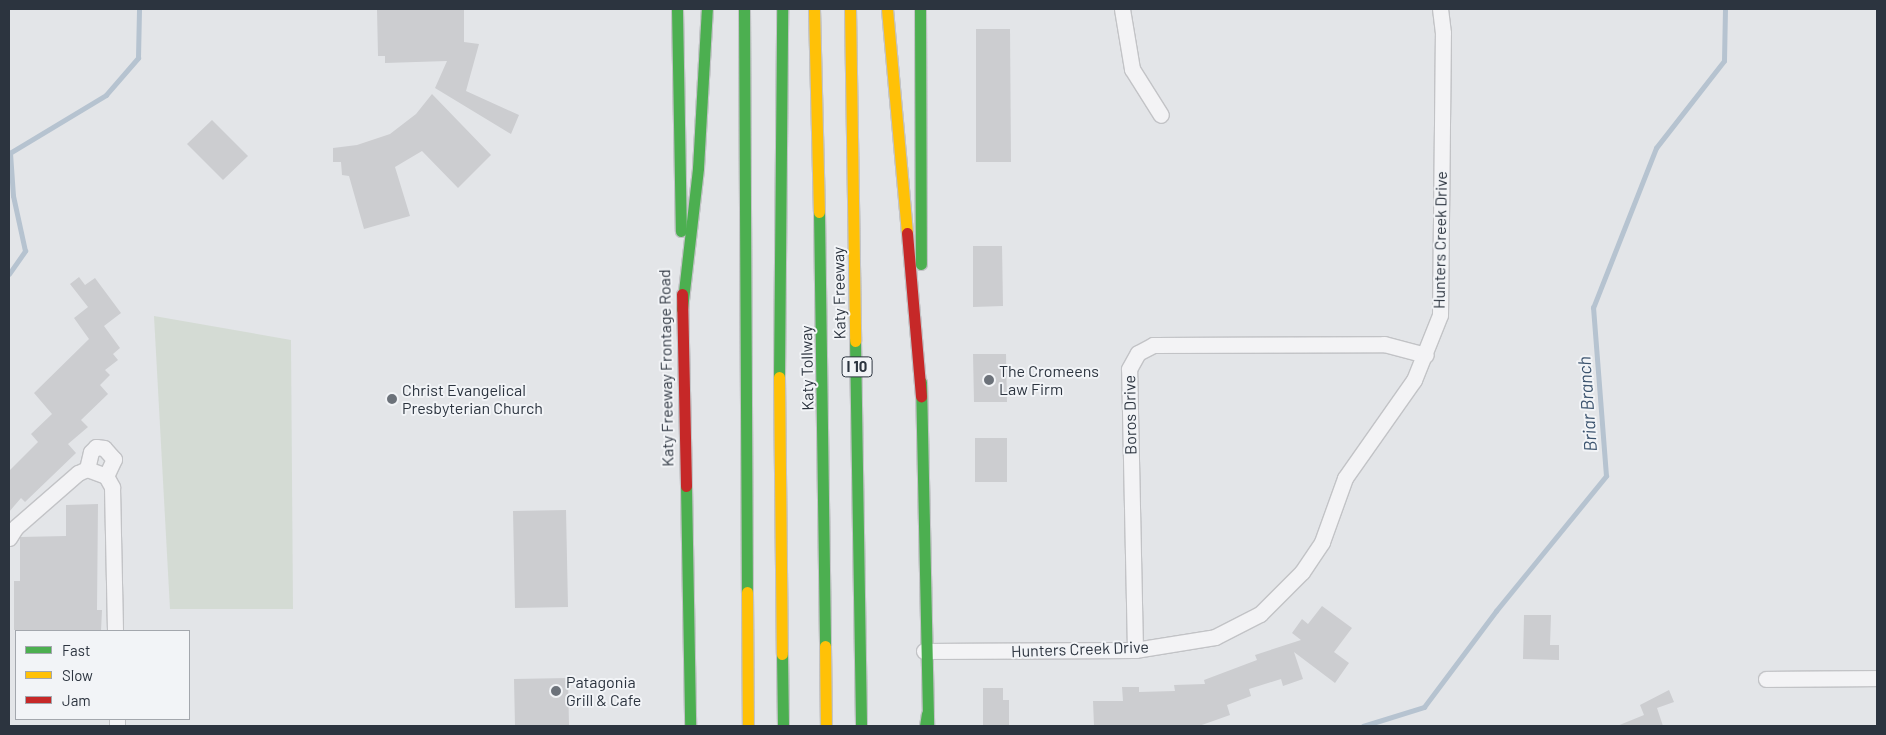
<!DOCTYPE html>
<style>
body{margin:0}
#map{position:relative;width:1886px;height:735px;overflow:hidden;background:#e3e5e8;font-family:Barlow,sans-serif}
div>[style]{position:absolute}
.green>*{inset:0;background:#d4dbd4}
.stream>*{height:4.5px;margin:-2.25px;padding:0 2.25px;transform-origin:2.25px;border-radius:2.25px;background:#b6c3d0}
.building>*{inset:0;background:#cccdd0}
.roads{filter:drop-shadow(1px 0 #c2c3c6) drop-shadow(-1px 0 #c2c3c6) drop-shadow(0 1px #c2c3c6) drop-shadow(0 -1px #c2c3c6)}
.street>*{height:15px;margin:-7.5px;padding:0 7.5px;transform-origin:7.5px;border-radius:7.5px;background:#f3f3f5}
.fast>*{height:11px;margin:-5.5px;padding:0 5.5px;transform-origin:5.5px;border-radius:5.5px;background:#4caf50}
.slow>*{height:11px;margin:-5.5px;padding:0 5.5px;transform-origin:5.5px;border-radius:5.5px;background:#ffc107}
.jam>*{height:11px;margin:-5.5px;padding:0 5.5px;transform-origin:5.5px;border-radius:5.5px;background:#c62828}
.dots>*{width:14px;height:14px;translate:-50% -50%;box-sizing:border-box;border:2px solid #f2f4f7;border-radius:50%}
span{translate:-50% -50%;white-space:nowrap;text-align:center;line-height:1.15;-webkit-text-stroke:4px #f2f4f7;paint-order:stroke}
.shield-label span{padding:1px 4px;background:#f2f4f7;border:1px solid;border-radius:4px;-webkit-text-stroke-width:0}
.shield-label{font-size:15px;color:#2c343f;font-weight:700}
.street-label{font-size:16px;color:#2c343f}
.poi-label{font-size:16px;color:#2c343f}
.left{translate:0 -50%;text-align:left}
.water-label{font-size:18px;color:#3b536e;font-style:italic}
.frame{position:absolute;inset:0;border:10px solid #2c343f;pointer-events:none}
.legend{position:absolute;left:15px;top:630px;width:175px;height:90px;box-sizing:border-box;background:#f2f4f7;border:1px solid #a3a7ad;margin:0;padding:6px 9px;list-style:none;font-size:15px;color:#2c343f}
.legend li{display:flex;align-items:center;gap:10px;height:25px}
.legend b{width:25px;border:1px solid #a3a7ad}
</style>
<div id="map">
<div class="green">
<div style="clip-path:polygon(154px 316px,291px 340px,293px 609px,170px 609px)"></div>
</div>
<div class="stream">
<div style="left:9px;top:274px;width:28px;rotate:-55deg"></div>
<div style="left:25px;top:251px;width:56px;rotate:-102.3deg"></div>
<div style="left:13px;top:196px;width:43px;rotate:-94deg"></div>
<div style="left:10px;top:153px;width:112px;rotate:-31.1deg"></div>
<div style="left:106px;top:95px;width:49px;rotate:-49.1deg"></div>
<div style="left:138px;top:58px;width:49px;rotate:-88.8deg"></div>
<div style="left:1363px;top:726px;width:64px;rotate:-17.3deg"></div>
<div style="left:1424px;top:707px;width:120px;rotate:-53.1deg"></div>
<div style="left:1496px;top:611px;width:174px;rotate:-50.8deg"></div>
<div style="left:1606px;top:476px;width:169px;rotate:-94.4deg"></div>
<div style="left:1593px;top:308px;width:172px;rotate:-68.5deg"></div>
<div style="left:1656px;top:148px;width:110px;rotate:-52deg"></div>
<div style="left:1724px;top:61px;width:52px;rotate:-88.9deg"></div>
</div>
<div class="building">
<div style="clip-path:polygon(377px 9px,464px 9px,464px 42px,479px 44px,466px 91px,519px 115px,511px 134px,435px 88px,447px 61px,385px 63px,385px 56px,378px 56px)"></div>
<div style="clip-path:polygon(976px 29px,1010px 29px,1011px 162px,976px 162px)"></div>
<div style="clip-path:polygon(432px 94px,491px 155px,458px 188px,422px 151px,395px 167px,410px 216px,364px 229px,349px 176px,342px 175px,341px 162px,333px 162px,333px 148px,357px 145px,390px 134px,416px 114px)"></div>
<div style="clip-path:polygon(212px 120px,248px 156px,223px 180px,187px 144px)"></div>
<div style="clip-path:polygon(973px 246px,1002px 246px,1003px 306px,973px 307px)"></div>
<div style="clip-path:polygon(79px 277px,85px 285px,95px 278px,121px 313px,104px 326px,120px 348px,113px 354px,118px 360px,105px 370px,110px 375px,100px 385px,108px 394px,81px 420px,88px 427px,68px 444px,76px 453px,25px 502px,21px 498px,9px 512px,9px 471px,38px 442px,31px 434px,52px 414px,34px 393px,89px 339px,74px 318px,88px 307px,70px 284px)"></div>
<div style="clip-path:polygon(973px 354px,1006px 354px,1007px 402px,974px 402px)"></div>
<div style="clip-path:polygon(975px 438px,1007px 438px,1007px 482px,975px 482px)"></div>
<div style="clip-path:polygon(98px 504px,97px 610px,102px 610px,101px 631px,14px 630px,14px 581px,20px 581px,20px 537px,66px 536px,66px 505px)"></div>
<div style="clip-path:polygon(566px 510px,568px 607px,515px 608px,513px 511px)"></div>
<div style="clip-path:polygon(1322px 606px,1352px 628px,1334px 652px,1349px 663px,1335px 683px,1294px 652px,1303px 679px,1283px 686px,1281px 679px,1249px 689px,1251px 696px,1227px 705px,1230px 715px,1199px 726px,1094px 726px,1093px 701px,1123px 701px,1122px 687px,1139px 687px,1139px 692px,1175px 691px,1174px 685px,1205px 684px,1204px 680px,1257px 660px,1255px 655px,1301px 640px,1292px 633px,1302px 619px,1308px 624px)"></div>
<div style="clip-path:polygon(1524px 615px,1551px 615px,1550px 645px,1559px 645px,1559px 660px,1523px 659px)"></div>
<div style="clip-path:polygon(568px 678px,569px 726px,515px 726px,514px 679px)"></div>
<div style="clip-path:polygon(983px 688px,1003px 688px,1003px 700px,1009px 700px,1009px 726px,983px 726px)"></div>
<div style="clip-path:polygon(1669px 690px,1674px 702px,1657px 708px,1663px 726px,1617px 726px,1644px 715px,1640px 705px)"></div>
</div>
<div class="roads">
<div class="street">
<div style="left:1122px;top:9px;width:61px;rotate:80.5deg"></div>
<div style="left:1132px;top:69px;width:54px;rotate:57.8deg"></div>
<div style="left:87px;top:469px;width:17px;rotate:-77deg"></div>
<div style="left:91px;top:452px;width:7px;rotate:-45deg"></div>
<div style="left:96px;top:447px;width:8px;rotate:7deg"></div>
<div style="left:104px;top:448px;width:15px;rotate:48deg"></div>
<div style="left:114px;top:459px;width:19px;rotate:115deg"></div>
<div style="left:9px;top:538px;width:13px;rotate:-58deg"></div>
<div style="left:16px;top:527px;width:82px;rotate:-41.1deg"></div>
<div style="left:78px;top:473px;width:10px;rotate:-24deg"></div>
<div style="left:87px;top:469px;width:20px;rotate:20deg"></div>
<div style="left:106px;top:476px;width:13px;rotate:61deg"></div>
<div style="left:112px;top:487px;width:144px;rotate:88.8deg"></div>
<div style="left:1135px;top:650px;width:281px;rotate:-91.2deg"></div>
<div style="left:1129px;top:369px;width:18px;rotate:-61deg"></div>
<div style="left:1138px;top:353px;width:17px;rotate:-28deg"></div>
<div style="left:1153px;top:345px;width:231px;rotate:-0.2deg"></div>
<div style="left:1384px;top:344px;width:43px;rotate:14.7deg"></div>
<div style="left:924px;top:651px;width:211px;rotate:-0.3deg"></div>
<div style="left:1135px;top:650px;width:81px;rotate:-9.2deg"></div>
<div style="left:1215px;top:637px;width:51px;rotate:-27.1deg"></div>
<div style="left:1260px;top:614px;width:59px;rotate:-45deg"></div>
<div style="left:1302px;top:572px;width:36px;rotate:-56deg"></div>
<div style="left:1322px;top:542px;width:68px;rotate:-70.2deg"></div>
<div style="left:1345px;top:478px;width:120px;rotate:-54.9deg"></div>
<div style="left:1414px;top:380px;width:70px;rotate:-68.2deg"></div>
<div style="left:1440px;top:315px;width:282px;rotate:-89.4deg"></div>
<div style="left:1443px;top:33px;width:24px;rotate:-97deg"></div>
<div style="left:1766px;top:679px;width:111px;rotate:-0.5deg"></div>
<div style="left:117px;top:719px;width:7px;rotate:90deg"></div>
</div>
<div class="fast">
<div style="left:677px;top:9px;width:222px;rotate:89deg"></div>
<div style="left:744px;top:9px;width:583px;rotate:89.71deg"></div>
<div style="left:920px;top:9px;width:255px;rotate:89.8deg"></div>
<div style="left:819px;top:212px;width:434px;rotate:89.2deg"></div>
<div style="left:682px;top:309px;width:142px;rotate:-83.5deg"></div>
<div style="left:698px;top:168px;width:159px;rotate:-86.8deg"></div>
<div style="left:855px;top:341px;width:385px;rotate:89.1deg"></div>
<div style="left:779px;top:377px;width:368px;rotate:-89.5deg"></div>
<div style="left:921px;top:382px;width:344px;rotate:88.8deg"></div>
<div style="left:686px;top:486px;width:240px;rotate:89deg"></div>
<div style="left:782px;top:654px;width:72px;rotate:89.2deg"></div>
<div style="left:925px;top:726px;width:12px;rotate:-81deg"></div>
</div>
<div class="slow">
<div style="left:814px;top:9px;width:203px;rotate:88.6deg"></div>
<div style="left:850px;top:9px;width:332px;rotate:89.1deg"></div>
<div style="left:887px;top:9px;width:225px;rotate:84.9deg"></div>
<div style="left:779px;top:377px;width:277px;rotate:89.4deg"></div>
<div style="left:747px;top:592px;width:134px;rotate:89.6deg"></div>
<div style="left:825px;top:646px;width:80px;rotate:89.3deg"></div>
</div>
<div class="jam">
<div style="left:907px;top:233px;width:164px;rotate:85.1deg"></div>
<div style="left:682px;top:294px;width:192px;rotate:88.8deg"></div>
</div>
</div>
<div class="dots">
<div style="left:989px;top:380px;background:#6c727a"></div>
<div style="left:392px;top:399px;background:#6c727a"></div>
<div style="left:556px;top:691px;background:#6c727a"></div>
</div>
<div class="shield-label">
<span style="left:857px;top:367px">I 10</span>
</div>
<div class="street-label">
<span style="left:1440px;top:240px;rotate:-89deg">Hunters Creek Drive</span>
<span style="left:839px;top:293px;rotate:-91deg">Katy Freeway</span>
<span style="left:666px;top:368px;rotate:-91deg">Katy Freeway Frontage Road</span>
<span style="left:807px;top:368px;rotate:-91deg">Katy Tollway</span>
<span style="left:1130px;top:415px;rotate:-91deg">Boros Drive</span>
<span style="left:1080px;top:649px;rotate:-2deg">Hunters Creek Drive</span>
</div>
<div class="poi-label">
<span class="left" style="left:999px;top:380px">The Cromeens<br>Law Firm</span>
<span class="left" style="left:402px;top:399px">Christ Evangelical<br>Presbyterian Church</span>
<span class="left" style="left:566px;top:691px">Patagonia<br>Grill &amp; Cafe</span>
</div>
<div class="water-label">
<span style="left:1587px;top:404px;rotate:-94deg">Briar Branch</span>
</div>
<div class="frame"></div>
<ul class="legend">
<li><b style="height:6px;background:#4caf50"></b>Fast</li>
<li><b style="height:6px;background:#ffc107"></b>Slow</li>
<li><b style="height:6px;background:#c62828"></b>Jam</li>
</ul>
</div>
